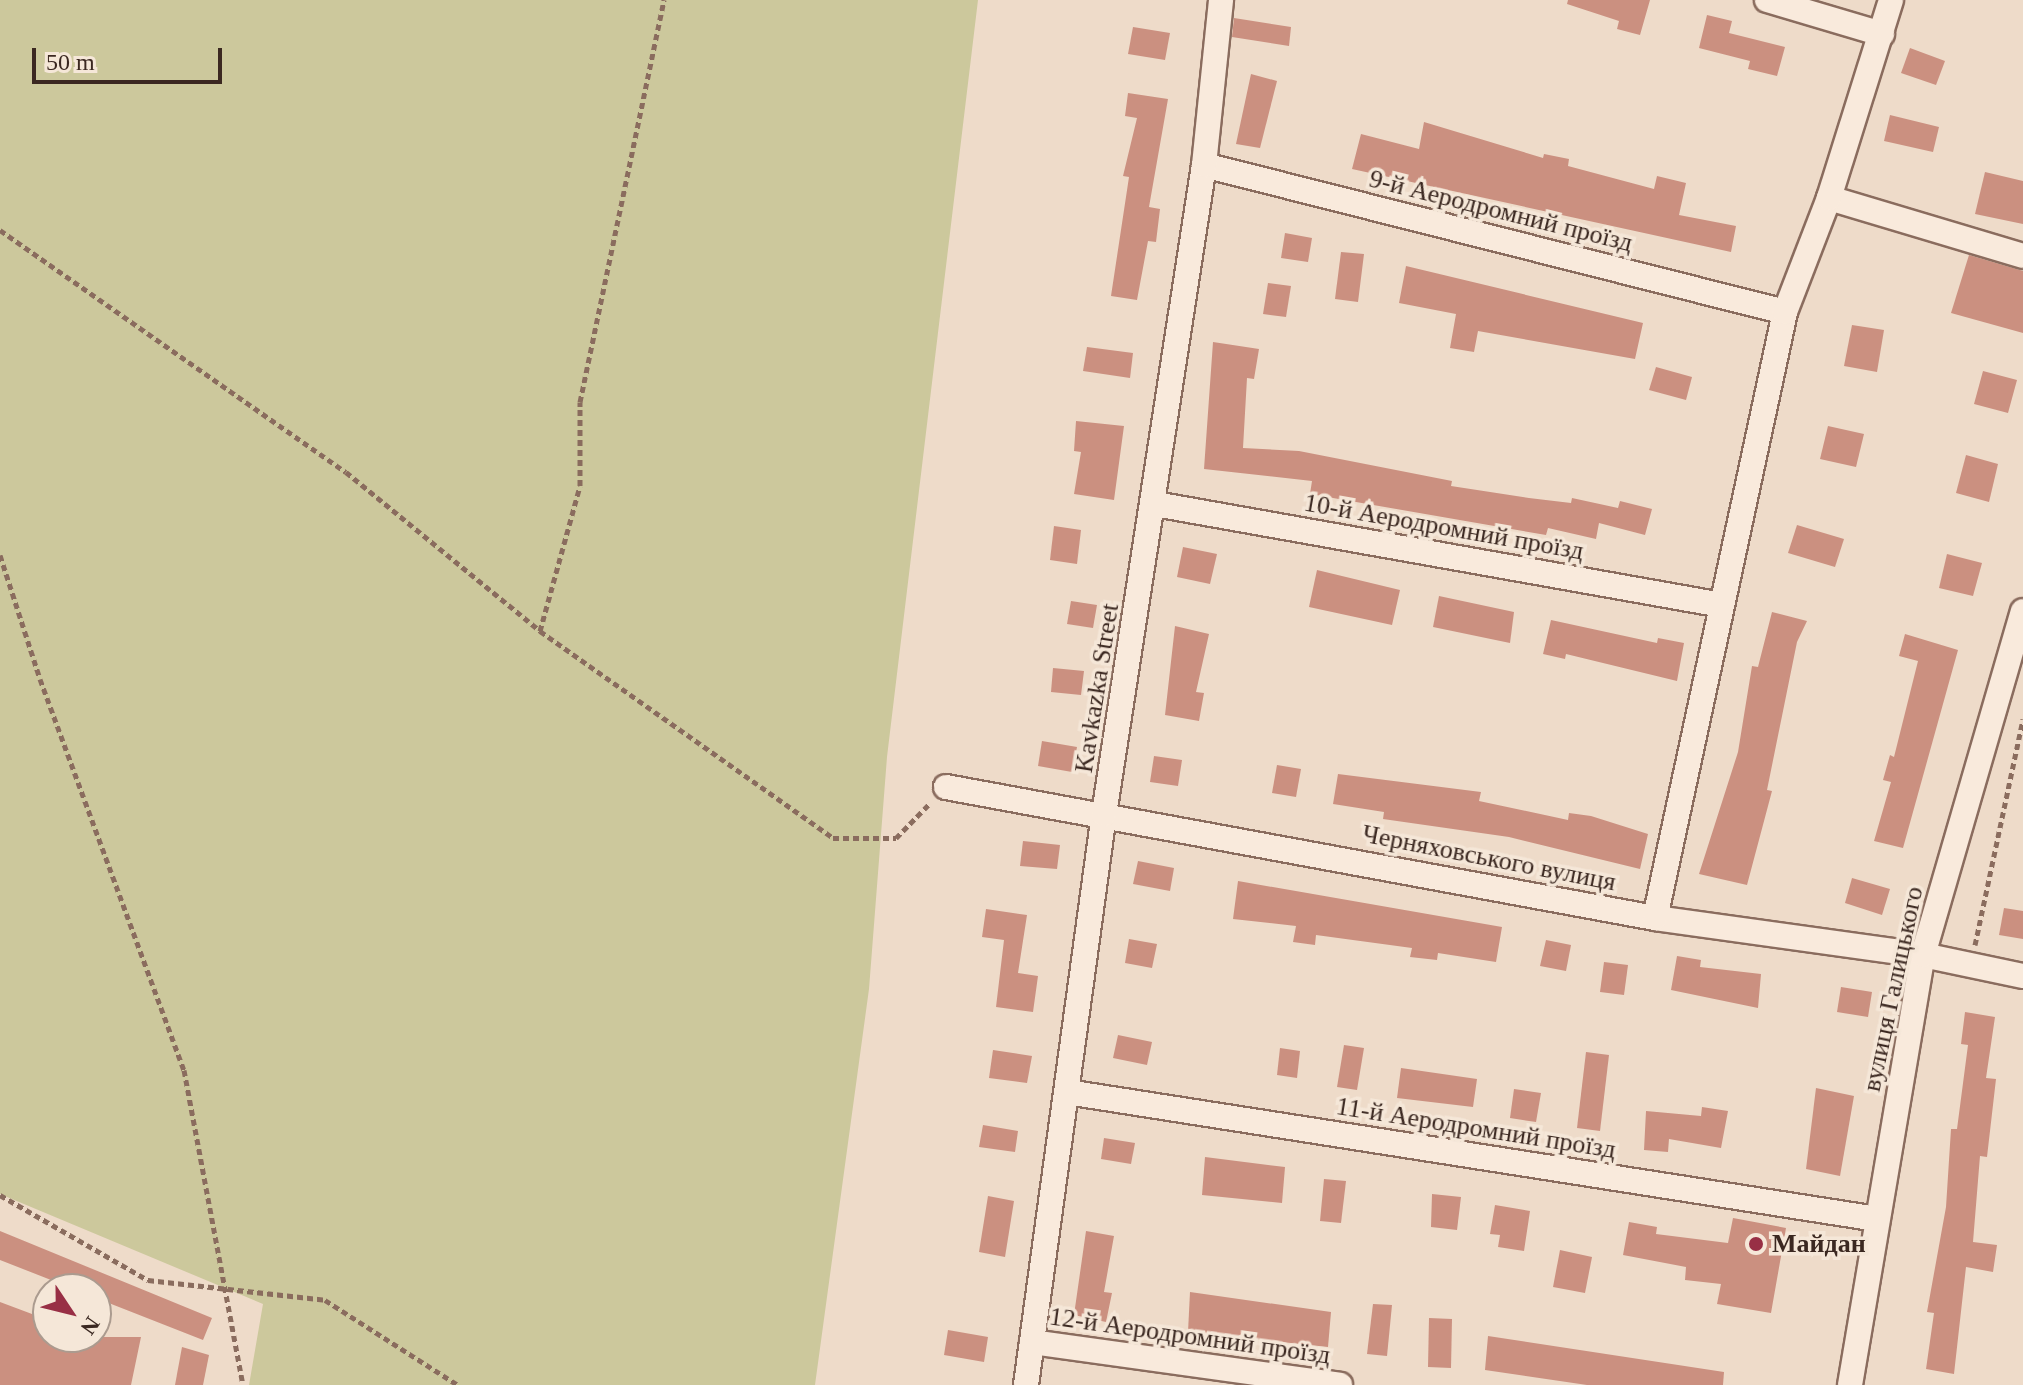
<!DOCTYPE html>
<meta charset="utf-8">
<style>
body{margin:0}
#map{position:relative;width:2023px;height:1385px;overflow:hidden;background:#eedbc9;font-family:Georgia,serif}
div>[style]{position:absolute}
.green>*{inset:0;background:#ccc89c}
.building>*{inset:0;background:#cb9080}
.path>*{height:5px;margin-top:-2.5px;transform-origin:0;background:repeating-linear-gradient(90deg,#8a6c5e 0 6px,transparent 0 10px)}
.roads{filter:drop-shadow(2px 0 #8a6c5e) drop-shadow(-2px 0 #8a6c5e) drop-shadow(0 2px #8a6c5e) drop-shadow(0 -2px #8a6c5e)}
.minor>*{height:24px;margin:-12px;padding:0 12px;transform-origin:12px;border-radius:12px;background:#f9eadc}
.dots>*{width:22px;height:22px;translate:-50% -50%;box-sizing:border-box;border:4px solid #f5e7d8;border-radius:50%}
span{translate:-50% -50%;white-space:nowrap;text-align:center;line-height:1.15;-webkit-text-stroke:7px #f5e7d8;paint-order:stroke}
.street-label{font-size:26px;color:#3b2821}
.poi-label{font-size:26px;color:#3b2821;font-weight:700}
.left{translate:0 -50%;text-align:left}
.north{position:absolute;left:32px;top:1273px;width:80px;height:80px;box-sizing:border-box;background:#f5e7d8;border:2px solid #ab9b8f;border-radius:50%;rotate:125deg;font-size:22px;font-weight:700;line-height:32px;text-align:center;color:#3b2821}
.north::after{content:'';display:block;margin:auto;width:28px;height:36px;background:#982f45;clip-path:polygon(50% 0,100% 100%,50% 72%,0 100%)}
.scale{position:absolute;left:32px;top:48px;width:190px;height:36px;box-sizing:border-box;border:4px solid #3b2821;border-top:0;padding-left:10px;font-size:24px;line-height:28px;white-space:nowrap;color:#3b2821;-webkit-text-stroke:6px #f5e7d8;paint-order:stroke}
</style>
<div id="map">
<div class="green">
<div style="clip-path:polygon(0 0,978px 0,887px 757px,869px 989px,815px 1385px,249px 1385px,263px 1304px,0 1194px)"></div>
</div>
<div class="building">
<div style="clip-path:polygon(1568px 0,1650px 0,1640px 35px,1617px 29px,1619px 21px,1567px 4px)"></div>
<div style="clip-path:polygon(1707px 15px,1732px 21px,1729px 33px,1785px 47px,1777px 76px,1748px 69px,1750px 61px,1699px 48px)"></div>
<div style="clip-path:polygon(1234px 18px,1291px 27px,1289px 46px,1232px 37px)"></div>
<div style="clip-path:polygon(1133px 27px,1170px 33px,1165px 60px,1128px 54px)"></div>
<div style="clip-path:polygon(1910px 48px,1945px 61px,1936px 85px,1901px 73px)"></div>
<div style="clip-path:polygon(1251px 74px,1277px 81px,1260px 148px,1236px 144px)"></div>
<div style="clip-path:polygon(1128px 93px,1168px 99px,1149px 207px,1160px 209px,1156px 242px,1148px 241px,1137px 300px,1111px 296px,1129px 177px,1123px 176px,1137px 118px,1125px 116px)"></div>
<div style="clip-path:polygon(1890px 115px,1939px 127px,1933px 152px,1884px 141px)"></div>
<div style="clip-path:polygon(1424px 122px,1543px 158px,1544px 154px,1569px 159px,1568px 166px,1654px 189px,1657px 176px,1686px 183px,1679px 215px,1736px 226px,1731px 252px,1352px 169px,1361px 134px,1419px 149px)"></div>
<div style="clip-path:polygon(1985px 172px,2023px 181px,2023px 224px,1975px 214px)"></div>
<div style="clip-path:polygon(1285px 233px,1312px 238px,1308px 262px,1281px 258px)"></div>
<div style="clip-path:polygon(1341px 252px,1364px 254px,1358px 302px,1335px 299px)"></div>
<div style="clip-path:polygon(1969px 255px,2023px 271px,2023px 333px,1951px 313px)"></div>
<div style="clip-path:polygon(1406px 266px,1643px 323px,1635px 359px,1478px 331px,1474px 352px,1450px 348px,1456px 314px,1399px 303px)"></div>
<div style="clip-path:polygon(1268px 283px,1291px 286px,1286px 317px,1263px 314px)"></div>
<div style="clip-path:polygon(1852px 325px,1884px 330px,1877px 372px,1844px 366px)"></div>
<div style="clip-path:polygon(1213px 342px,1259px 349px,1254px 379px,1247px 378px,1243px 448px,1299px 451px,1452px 481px,1451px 486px,1529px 498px,1571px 503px,1572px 498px,1618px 508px,1620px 501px,1652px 509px,1645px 535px,1599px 523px,1596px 539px,1548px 528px,1546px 535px,1310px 494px,1312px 481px,1204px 469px)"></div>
<div style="clip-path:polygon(1087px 347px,1133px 353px,1130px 378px,1083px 371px)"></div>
<div style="clip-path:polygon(1656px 367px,1692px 377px,1686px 400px,1649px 390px)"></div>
<div style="clip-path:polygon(1983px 371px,2017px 380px,2008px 413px,1974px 404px)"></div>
<div style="clip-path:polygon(1076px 421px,1124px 426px,1114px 500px,1074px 494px,1081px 452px,1074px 451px)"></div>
<div style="clip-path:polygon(1828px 426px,1864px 434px,1856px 467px,1820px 459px)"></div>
<div style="clip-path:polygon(1966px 455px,1998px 464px,1989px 502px,1956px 493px)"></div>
<div style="clip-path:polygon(1797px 525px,1844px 539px,1835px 567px,1788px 553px)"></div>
<div style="clip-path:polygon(1054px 526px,1081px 530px,1077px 564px,1050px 560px)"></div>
<div style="clip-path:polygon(1183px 547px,1217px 554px,1210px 584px,1177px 577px)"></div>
<div style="clip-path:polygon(1947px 554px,1982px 563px,1973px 596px,1939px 588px)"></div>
<div style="clip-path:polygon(1317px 570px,1400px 590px,1392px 625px,1309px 607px)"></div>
<div style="clip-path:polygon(1439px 596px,1514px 612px,1510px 643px,1433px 627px)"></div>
<div style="clip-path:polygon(1071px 601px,1097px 605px,1093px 628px,1067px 624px)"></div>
<div style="clip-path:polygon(1772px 612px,1807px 621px,1797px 642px,1767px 790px,1772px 791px,1747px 885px,1699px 874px,1738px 752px,1752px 666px,1758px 667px)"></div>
<div style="clip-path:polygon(1551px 620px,1657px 643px,1658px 638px,1684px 643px,1677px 681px,1566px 654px,1565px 659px,1543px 654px)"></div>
<div style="clip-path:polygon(1175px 626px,1209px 634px,1196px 692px,1204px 693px,1199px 721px,1165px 715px)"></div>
<div style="clip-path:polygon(1905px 634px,1958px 650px,1903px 848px,1874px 841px,1891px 782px,1883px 780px,1890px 755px,1894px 757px,1918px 661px,1899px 656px)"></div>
<div style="clip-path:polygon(1053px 668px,1084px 671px,1081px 695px,1051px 692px)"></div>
<div style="clip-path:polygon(1042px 741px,1077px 747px,1072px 772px,1038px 766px)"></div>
<div style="clip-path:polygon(1154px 756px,1182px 760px,1178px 786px,1150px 782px)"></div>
<div style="clip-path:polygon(1277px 765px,1301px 769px,1296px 797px,1272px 793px)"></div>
<div style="clip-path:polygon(1338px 774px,1481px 792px,1479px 801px,1568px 820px,1569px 813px,1591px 816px,1648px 834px,1640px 869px,1509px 837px,1383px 819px,1384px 812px,1333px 804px)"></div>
<div style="clip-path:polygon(1023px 841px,1060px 845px,1057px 869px,1020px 866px)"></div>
<div style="clip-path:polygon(1138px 861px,1174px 868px,1170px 891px,1133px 884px)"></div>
<div style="clip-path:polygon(1852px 878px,1890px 889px,1882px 915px,1845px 903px)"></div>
<div style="clip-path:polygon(1238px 881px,1502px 927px,1496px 962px,1438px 953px,1437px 960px,1410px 957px,1412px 948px,1316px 935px,1315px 945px,1293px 942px,1296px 926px,1233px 919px)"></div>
<div style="clip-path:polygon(2004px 908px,2023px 911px,2023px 939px,1999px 935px)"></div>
<div style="clip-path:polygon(986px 909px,1027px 915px,1018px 973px,1038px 976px,1033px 1012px,996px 1007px,1004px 940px,982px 937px)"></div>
<div style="clip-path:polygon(1129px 939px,1157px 944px,1152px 968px,1125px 963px)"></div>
<div style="clip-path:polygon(1546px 940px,1571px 945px,1566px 971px,1540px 966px)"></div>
<div style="clip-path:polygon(1677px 956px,1701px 960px,1700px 967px,1761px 974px,1758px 1008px,1671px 990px)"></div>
<div style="clip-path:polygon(1604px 962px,1628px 965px,1624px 995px,1600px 992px)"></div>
<div style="clip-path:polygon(1841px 987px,1872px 992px,1868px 1017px,1837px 1012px)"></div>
<div style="clip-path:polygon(1965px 1012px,1995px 1017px,1986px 1078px,1996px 1079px,1987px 1157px,1980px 1156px,1973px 1242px,1997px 1245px,1993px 1272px,1966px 1267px,1954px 1374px,1926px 1369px,1934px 1313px,1927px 1312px,1946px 1207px,1951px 1129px,1957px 1129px,1968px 1045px,1961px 1044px)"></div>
<div style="clip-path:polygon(1118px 1035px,1152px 1042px,1147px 1065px,1113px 1058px)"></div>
<div style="clip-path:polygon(1344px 1045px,1364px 1048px,1357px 1090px,1337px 1087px)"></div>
<div style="clip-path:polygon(1280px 1048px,1300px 1051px,1297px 1078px,1277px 1075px)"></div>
<div style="clip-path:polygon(993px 1050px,1032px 1056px,1027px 1083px,989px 1078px)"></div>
<div style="clip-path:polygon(1586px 1052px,1609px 1055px,1600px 1131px,1577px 1128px)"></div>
<div style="clip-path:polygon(1401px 1068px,1477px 1079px,1473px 1107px,1397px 1098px)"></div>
<div style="clip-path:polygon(1816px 1088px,1854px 1096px,1840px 1176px,1806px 1169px)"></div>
<div style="clip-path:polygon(1514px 1089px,1541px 1093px,1536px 1122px,1510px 1118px)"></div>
<div style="clip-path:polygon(1702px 1107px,1728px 1111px,1721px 1148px,1669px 1139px,1668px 1152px,1644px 1150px,1646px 1111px,1701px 1116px)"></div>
<div style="clip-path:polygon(983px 1125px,1018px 1131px,1015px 1152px,979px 1147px)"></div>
<div style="clip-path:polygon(1104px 1138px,1135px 1143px,1131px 1164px,1101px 1159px)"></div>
<div style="clip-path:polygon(1205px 1157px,1285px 1167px,1282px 1203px,1202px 1195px)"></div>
<div style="clip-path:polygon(1324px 1179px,1346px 1181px,1341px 1223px,1320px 1221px)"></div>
<div style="clip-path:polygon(1432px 1194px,1461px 1197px,1457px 1230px,1431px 1227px)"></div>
<div style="clip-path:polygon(988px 1196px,1014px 1201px,1005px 1257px,979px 1252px)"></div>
<div style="clip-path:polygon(1495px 1205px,1530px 1211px,1524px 1251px,1498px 1247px,1500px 1235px,1490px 1234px)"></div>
<div style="clip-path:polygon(1733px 1218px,1786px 1228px,1771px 1313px,1717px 1304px,1721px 1284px,1685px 1280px,1686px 1267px,1623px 1255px,1629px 1222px,1657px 1227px,1656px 1234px,1728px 1243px)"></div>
<div style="clip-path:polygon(0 1231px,212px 1318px,203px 1340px,96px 1298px,96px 1289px,74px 1289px,0 1260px)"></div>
<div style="clip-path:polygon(1086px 1231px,1114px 1236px,1104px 1292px,1112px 1293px,1106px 1322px,1074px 1315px)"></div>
<div style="clip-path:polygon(1560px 1250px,1592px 1257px,1585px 1293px,1553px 1287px)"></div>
<div style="clip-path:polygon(1190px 1292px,1331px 1312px,1328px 1347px,1188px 1332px)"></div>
<div style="clip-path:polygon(0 1302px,48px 1320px,48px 1337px,141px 1337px,131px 1385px,0 1385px)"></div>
<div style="clip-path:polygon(1373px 1304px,1392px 1305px,1387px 1356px,1367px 1354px)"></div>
<div style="clip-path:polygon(1429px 1318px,1452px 1319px,1451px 1368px,1428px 1367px)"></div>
<div style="clip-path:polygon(948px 1330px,988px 1337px,984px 1362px,944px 1355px)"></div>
<div style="clip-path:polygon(1488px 1336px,1724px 1372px,1723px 1385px,1587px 1385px,1485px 1370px)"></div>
<div style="clip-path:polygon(182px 1347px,209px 1355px,203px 1385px,175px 1385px)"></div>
</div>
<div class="path">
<div style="left:0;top:230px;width:422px;rotate:35deg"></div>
<div style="left:346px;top:472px;width:251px;rotate:39.3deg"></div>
<div style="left:540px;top:631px;width:359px;rotate:35.2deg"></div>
<div style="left:833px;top:838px;width:63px"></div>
<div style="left:896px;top:838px;width:50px;rotate:-45.8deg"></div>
<div style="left:0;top:555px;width:130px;rotate:72.1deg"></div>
<div style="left:40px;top:679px;width:417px;rotate:69.8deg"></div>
<div style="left:184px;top:1070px;width:320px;rotate:79.4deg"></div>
<div style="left:540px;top:631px;width:150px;rotate:-74.6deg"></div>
<div style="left:580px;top:486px;width:84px;rotate:-90deg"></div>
<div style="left:580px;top:402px;width:411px;rotate:-78.2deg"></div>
<div style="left:1975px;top:945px;width:231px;rotate:-78deg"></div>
<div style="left:0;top:1195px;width:171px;rotate:29.9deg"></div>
<div style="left:148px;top:1280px;width:178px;rotate:6.4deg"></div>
<div style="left:325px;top:1300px;width:158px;rotate:32.6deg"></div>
</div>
<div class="roads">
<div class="minor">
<div style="left:1767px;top:0;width:120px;rotate:16.5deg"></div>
<div style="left:1204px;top:165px;width:599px;rotate:14.2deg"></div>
<div style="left:1829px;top:198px;width:202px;rotate:16.6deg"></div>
<div style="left:1155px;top:504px;width:576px;rotate:10.1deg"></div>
<div style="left:946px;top:787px;width:721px;rotate:10.47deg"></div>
<div style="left:1655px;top:918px;width:271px;rotate:7.9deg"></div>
<div style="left:1923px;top:955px;width:102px;rotate:11.9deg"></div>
<div style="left:1655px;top:918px;width:620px;rotate:-77.89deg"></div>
<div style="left:1785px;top:312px;width:122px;rotate:-68.9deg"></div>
<div style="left:1829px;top:198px;width:207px;rotate:-72.6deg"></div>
<div style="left:1067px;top:1092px;width:820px;rotate:8.91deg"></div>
<div style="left:1032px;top:1342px;width:311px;rotate:7.9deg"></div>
<div style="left:1026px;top:1385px;width:576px;rotate:-82.22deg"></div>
<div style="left:1104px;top:814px;width:657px;rotate:-81.24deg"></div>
<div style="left:1204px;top:165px;width:166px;rotate:-84.1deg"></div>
<div style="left:1850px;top:1385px;width:436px;rotate:-80.4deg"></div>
<div style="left:1923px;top:955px;width:358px;rotate:-73.8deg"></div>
</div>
</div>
<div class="dots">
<div style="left:1756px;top:1244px;background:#982f45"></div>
</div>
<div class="street-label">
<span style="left:1501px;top:211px;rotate:14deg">9-й Аеродромний проїзд</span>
<span style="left:1444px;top:527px;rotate:10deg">10-й Аеродромний проїзд</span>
<span style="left:1097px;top:688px;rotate:-81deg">Kavkazka Street</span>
<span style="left:1489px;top:858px;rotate:11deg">Черняховського вулиця</span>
<span style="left:1893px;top:989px;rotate:-78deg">вулиця Галицького</span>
<span style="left:1476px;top:1128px;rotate:9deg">11-й Аеродромний проїзд</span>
<span style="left:1190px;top:1336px;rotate:8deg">12-й Аеродромний проїзд</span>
</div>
<div class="poi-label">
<span class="left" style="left:1772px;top:1244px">Майдан</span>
</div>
<div class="north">N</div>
<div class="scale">50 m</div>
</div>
